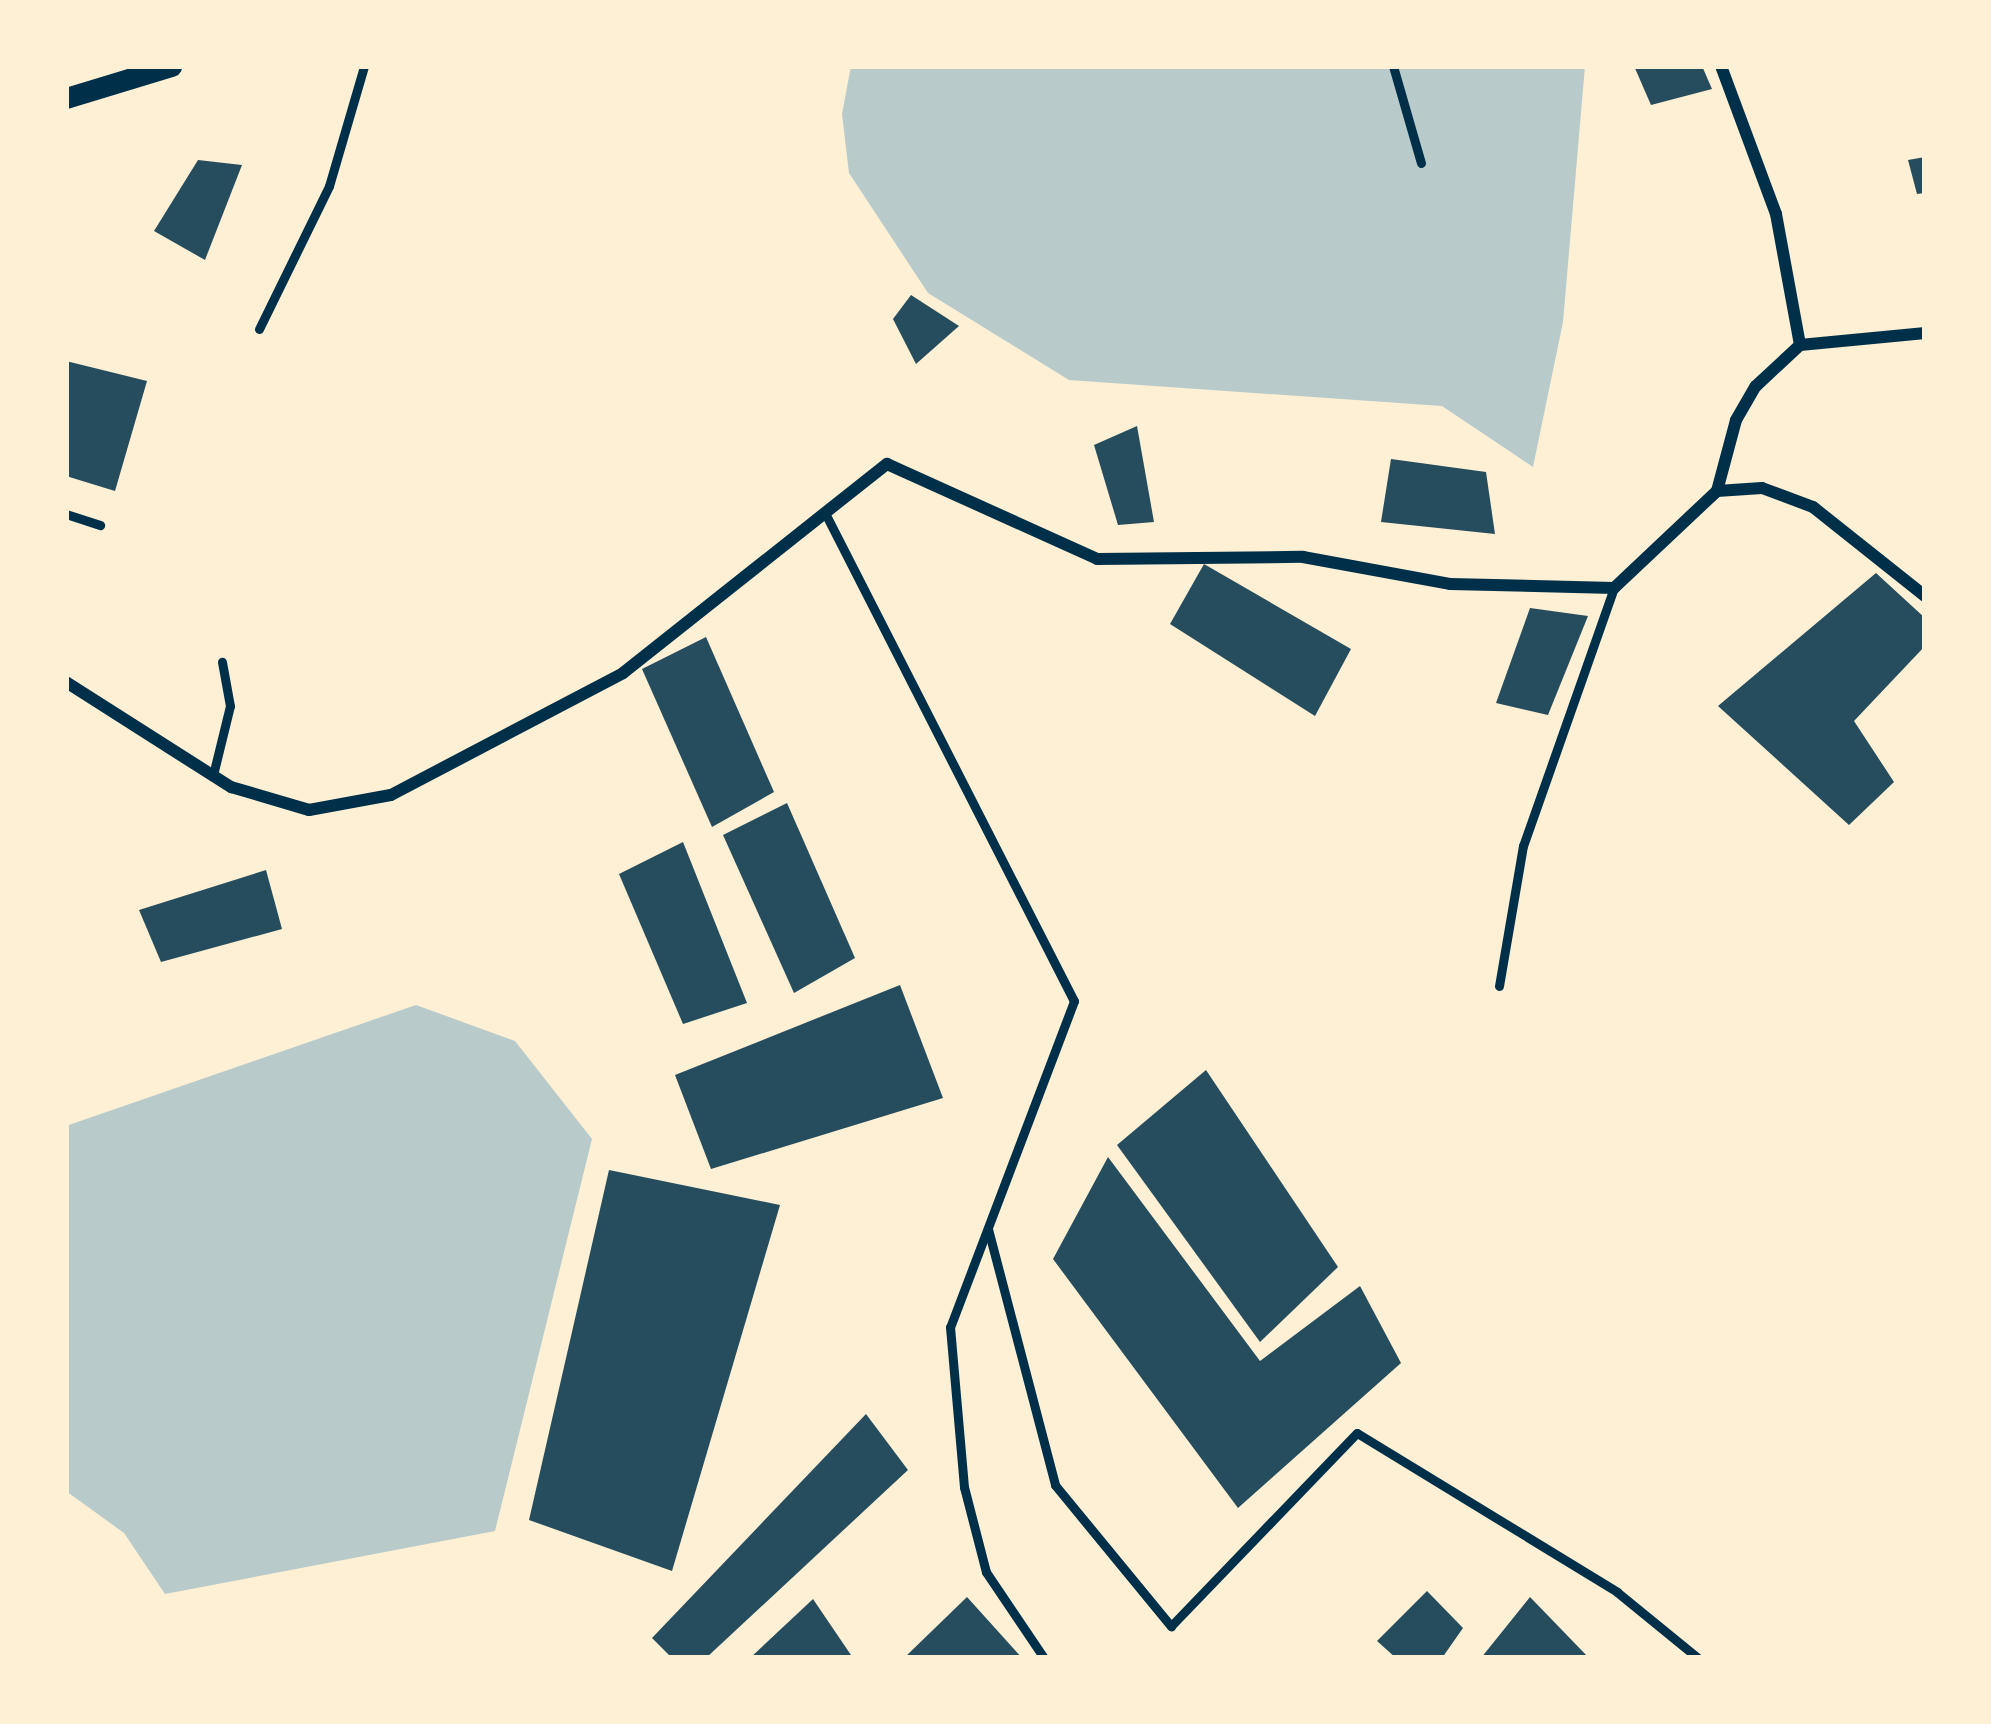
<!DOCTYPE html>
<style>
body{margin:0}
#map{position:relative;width:1991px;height:1724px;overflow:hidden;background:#fdf0d5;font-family:Signika,sans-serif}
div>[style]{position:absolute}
.green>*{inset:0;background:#b9caca}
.building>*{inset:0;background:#264d5e}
.service>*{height:9px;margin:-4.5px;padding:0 4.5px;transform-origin:4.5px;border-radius:4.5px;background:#003049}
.minor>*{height:12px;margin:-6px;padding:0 6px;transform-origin:6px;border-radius:6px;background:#003049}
.tertiary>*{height:21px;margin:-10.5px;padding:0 10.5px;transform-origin:10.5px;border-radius:10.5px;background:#003049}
span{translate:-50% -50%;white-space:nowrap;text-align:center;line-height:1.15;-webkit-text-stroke:12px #fdf0d5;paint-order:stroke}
.frame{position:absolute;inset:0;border:69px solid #fdf0d5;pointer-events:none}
</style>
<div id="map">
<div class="green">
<div style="clip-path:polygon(851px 66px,1585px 66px,1563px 322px,1533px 467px,1442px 406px,1069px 380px,928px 293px,849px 173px,842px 114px)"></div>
<div style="clip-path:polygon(416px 1005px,515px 1041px,592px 1139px,495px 1531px,165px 1594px,124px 1533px,66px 1491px,66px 1126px)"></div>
</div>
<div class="building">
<div style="clip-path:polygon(1634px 66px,1702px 66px,1712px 89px,1651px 105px)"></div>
<div style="clip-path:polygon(1925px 157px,1925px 193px,1917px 194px,1908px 160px)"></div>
<div style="clip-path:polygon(198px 160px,242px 165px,205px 260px,154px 231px)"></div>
<div style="clip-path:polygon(911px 295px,959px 326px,916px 364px,893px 319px)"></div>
<div style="clip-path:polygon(66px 361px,147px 381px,115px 491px,66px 476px)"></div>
<div style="clip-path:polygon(1137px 426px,1154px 522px,1118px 525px,1094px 445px)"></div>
<div style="clip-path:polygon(1391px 459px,1486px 472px,1495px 534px,1381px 522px)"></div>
<div style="clip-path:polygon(1204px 564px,1351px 649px,1315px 716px,1170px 624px)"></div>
<div style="clip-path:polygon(1876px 573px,1925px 618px,1925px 646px,1854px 721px,1894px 782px,1849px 825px,1718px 706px)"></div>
<div style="clip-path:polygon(1530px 608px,1588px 616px,1548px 715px,1496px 703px)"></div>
<div style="clip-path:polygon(706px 637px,774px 792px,712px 827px,642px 669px)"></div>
<div style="clip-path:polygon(787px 803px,855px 958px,794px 993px,723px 835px)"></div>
<div style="clip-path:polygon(683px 842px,747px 1003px,683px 1024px,619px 874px)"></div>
<div style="clip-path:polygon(266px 870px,282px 929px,161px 962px,139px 910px)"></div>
<div style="clip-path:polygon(900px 985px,943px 1098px,711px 1169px,675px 1075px)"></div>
<div style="clip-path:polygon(1206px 1070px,1338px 1267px,1260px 1342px,1117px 1145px)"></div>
<div style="clip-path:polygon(1108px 1157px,1260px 1361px,1360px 1286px,1401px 1363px,1238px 1508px,1053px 1259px)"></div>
<div style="clip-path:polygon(609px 1170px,780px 1205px,672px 1571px,529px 1520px)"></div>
<div style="clip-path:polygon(866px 1414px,908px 1470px,706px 1658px,672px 1658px,652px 1638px)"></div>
<div style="clip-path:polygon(1427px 1591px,1463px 1628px,1442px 1658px,1396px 1658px,1377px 1641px)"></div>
<div style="clip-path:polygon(967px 1597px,1022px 1658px,904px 1658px)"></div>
<div style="clip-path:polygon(1530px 1597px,1589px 1658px,1481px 1658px)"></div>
<div style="clip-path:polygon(813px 1599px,853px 1658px,750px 1658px)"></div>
</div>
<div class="service">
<div style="left:1393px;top:66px;width:101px;rotate:73.9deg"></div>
<div style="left:259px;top:329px;width:159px;rotate:-63.9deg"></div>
<div style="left:329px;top:186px;width:125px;rotate:-73.7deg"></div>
<div style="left:825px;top:513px;width:548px;rotate:62.97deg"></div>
<div style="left:1074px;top:1001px;width:349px;rotate:110.8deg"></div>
<div style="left:950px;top:1327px;width:161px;rotate:85deg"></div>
<div style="left:964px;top:1487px;width:88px;rotate:75.5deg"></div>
<div style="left:986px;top:1572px;width:104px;rotate:56deg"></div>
<div style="left:66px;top:514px;width:36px;rotate:18deg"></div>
<div style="left:213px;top:775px;width:71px;rotate:-76.2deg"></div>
<div style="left:230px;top:706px;width:45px;rotate:-100.3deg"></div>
<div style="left:1499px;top:986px;width:142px;rotate:-80.3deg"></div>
<div style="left:1523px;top:846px;width:274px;rotate:-70.6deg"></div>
<div style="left:988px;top:1229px;width:265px;rotate:75.3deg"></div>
<div style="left:1055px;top:1485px;width:183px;rotate:50.6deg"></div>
<div style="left:1171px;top:1626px;width:268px;rotate:-46.1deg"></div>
<div style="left:1357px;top:1433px;width:305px;rotate:31.4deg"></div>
<div style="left:1617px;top:1592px;width:104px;rotate:39.2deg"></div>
</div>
<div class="minor">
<div style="left:1721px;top:66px;width:158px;rotate:69.6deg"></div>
<div style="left:1776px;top:214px;width:133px;rotate:79.6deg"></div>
<div style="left:1717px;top:491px;width:73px;rotate:-75deg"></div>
<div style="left:1736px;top:420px;width:39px;rotate:-60deg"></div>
<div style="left:1756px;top:386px;width:60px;rotate:-43deg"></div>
<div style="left:1800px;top:345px;width:126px;rotate:-5.5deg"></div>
<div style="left:66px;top:682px;width:196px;rotate:32.5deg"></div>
<div style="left:231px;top:787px;width:81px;rotate:16.4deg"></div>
<div style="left:309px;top:810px;width:83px;rotate:-10.4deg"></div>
<div style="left:391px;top:795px;width:262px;rotate:-27.7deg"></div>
<div style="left:623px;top:673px;width:337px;rotate:-38.4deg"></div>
<div style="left:887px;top:464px;width:230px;rotate:24.3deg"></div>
<div style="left:1097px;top:559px;width:206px;rotate:-0.6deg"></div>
<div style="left:1303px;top:557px;width:149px;rotate:10.4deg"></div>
<div style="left:1450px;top:584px;width:164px;rotate:1.4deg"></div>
<div style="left:1614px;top:588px;width:141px;rotate:-43.3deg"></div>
<div style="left:1717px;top:491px;width:45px;rotate:-3.8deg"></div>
<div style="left:1762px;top:488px;width:54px;rotate:20.4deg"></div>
<div style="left:1813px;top:507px;width:143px;rotate:38.5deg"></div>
</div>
<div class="tertiary">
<div style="left:66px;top:98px;width:110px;rotate:-16.9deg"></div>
</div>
<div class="frame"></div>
</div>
